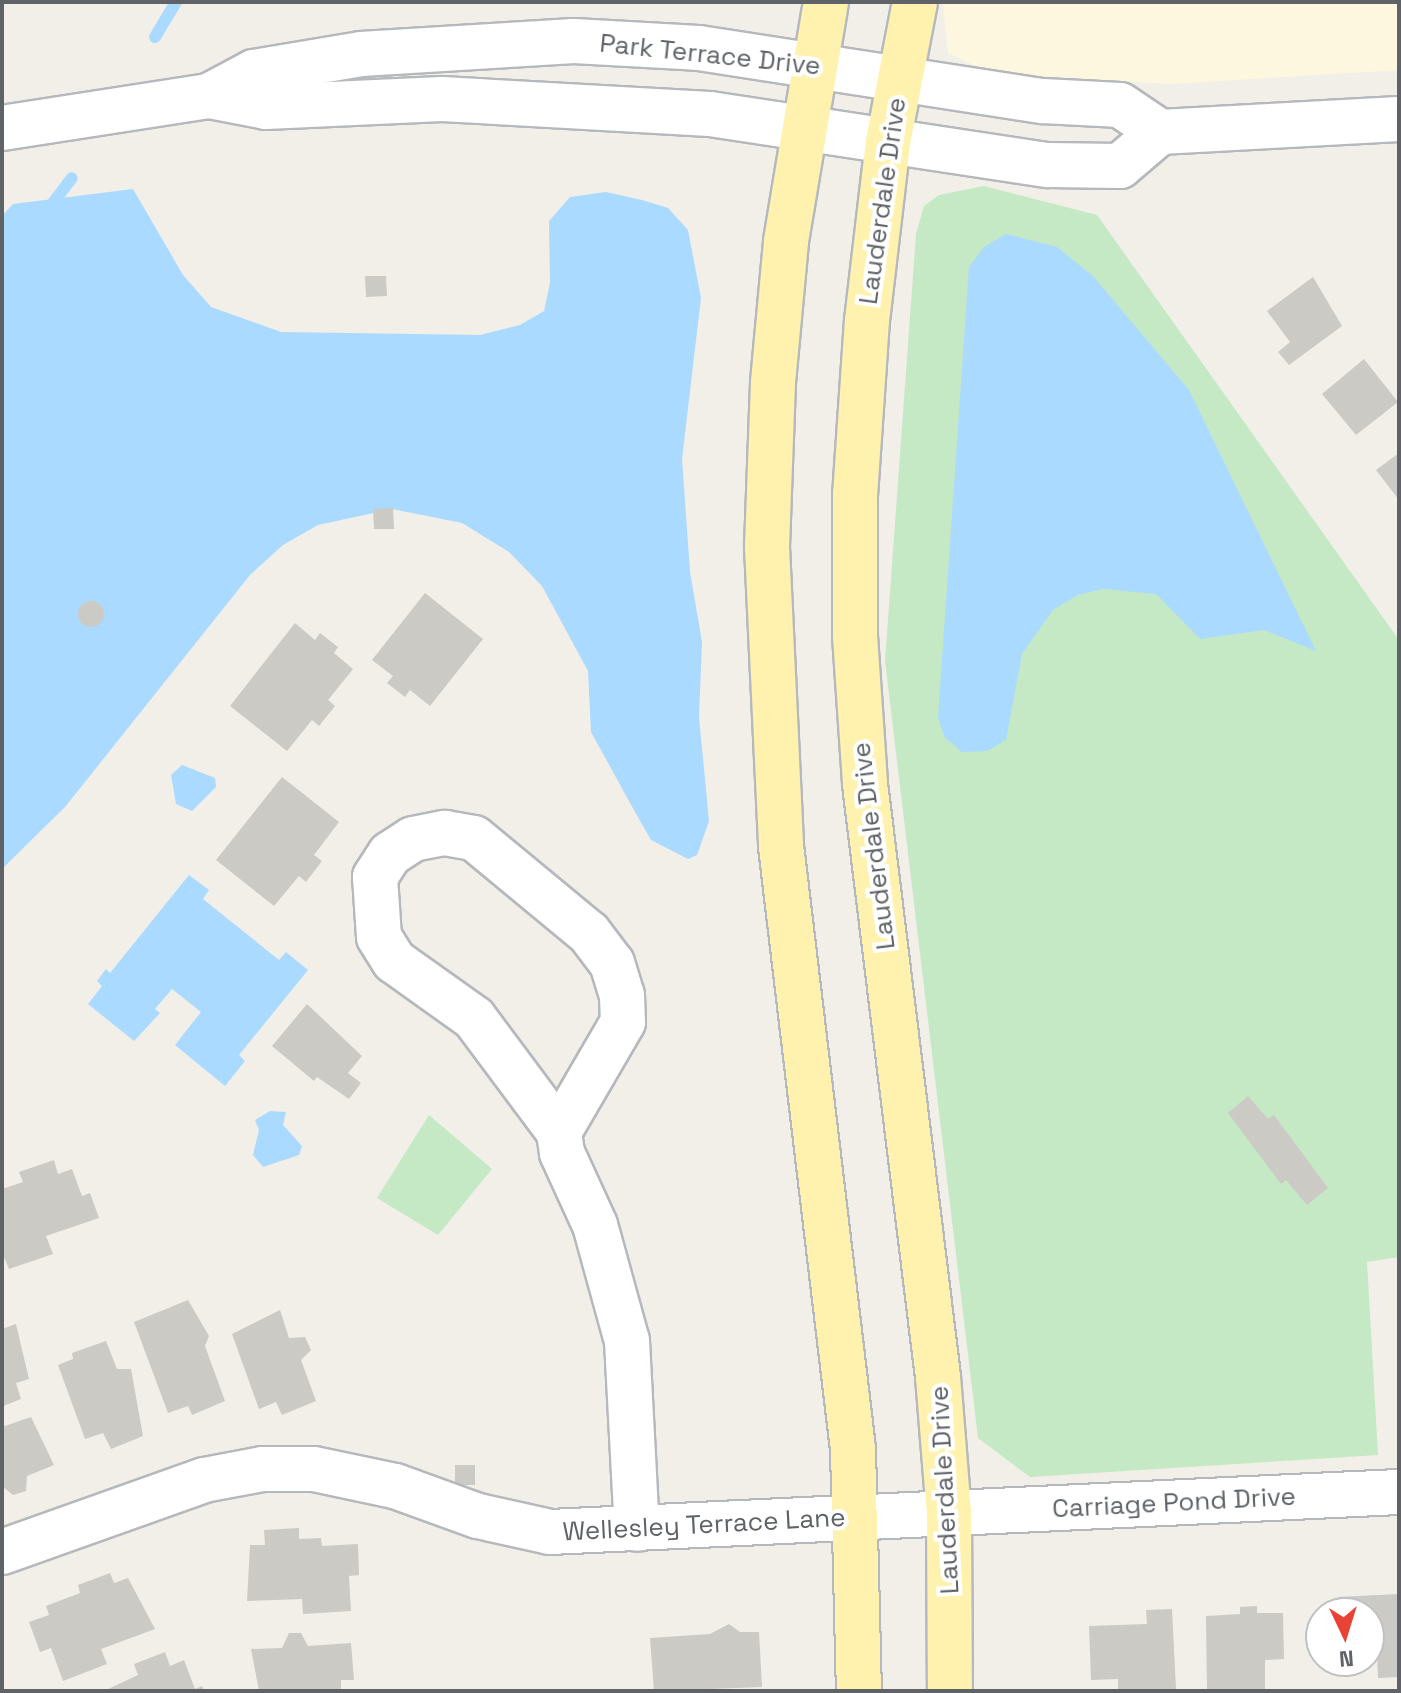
<!DOCTYPE html>
<style>
body{margin:0}
#map{position:relative;width:1401px;height:1693px;overflow:hidden;background:#f1efe8;font-family:"Space Grotesk",sans-serif}
div>[style]{position:absolute}
.commercial>*{inset:0;background:#fef7e0}
.green>*{inset:0;background:#c5e8c5}
.water>*{inset:0;background:#aadaff}
.stream>*{height:12px;margin:-6px;padding:0 6px;transform-origin:6px;border-radius:6px;background:#aadaff}
.building>*{inset:0;background:#cccac5}
.round{border-radius:50%}
.roads{filter:drop-shadow(2px 0 #b5b8bc) drop-shadow(-2px 0 #b5b8bc) drop-shadow(0 2px #b5b8bc) drop-shadow(0 -2px #b5b8bc)}
.minor>*{height:44px;margin:-22px;padding:0 22px;transform-origin:22px;border-radius:22px;background:#fff}
.major>*{height:44px;margin:-22px;padding:0 22px;transform-origin:22px;border-radius:22px;background:#fff2af}
span{translate:-50% -50%;white-space:nowrap;text-align:center;line-height:1.15;-webkit-text-stroke:8px #fff;paint-order:stroke}
.street-label{font-size:26px;color:#5f6368}
.frame{position:absolute;inset:0;border:4px solid #5f6368;pointer-events:none}
.north{position:absolute;left:1305px;top:1597px;width:80px;height:80px;box-sizing:border-box;background:#fff;border:2px solid #bfc1c3;border-radius:50%;rotate:176deg;font-size:22px;font-weight:700;line-height:32px;text-align:center;color:#5f6368}
.north::after{content:'';display:block;margin:auto;width:28px;height:36px;background:#ea4335;clip-path:polygon(50% 0,100% 100%,50% 72%,0 100%)}
</style>
<div id="map">
<div class="commercial">
<div style="clip-path:polygon(943px 2px,1399px 2px,1399px 70px,1169px 84px,990px 73px,948px 53px)"></div>
</div>
<div class="green">
<div style="clip-path:polygon(984px 186px,1097px 215px,1399px 640px,1399px 1257px,1367px 1262px,1378px 1455px,1030px 1477px,978px 1438px,885px 661px,916px 234px,924px 206px,939px 195px)"></div>
<div style="clip-path:polygon(429px 1115px,492px 1169px,438px 1235px,377px 1198px)"></div>
</div>
<div class="water">
<div style="clip-path:polygon(133px 189px,183px 275px,211px 307px,281px 332px,480px 335px,520px 325px,544px 311px,550px 283px,549px 221px,570px 197px,606px 192px,642px 200px,668px 208px,688px 230px,701px 298px,682px 459px,690px 572px,702px 642px,699px 717px,709px 821px,697px 855px,688px 859px,651px 840px,635px 812px,591px 732px,588px 671px,542px 586px,509px 552px,462px 523px,392px 509px,318px 525px,283px 545px,250px 575px,65px 807px,2px 869px,2px 216px,13px 204px)"></div>
<div style="clip-path:polygon(1006px 234px,1057px 247px,1093px 276px,1189px 390px,1316px 651px,1264px 630px,1200px 639px,1156px 594px,1103px 589px,1078px 595px,1053px 610px,1022px 654px,1006px 740px,987px 751px,962px 752px,945px 738px,938px 718px,969px 267px,984px 247px)"></div>
<div style="clip-path:polygon(182px 765px,215px 778px,216px 787px,192px 811px,176px 804px,171px 775px)"></div>
<div style="clip-path:polygon(189px 875px,209px 890px,203px 899px,279px 960px,286px 952px,308px 970px,239px 1055px,245px 1061px,225px 1086px,175px 1045px,201px 1012px,172px 989px,155px 1009px,160px 1013px,134px 1041px,88px 1004px,102px 986px,97px 981px,106px 969px,110px 973px)"></div>
<div style="clip-path:polygon(270px 1111px,286px 1112px,283px 1125px,302px 1146px,299px 1155px,263px 1167px,253px 1155px,259px 1130px,255px 1120px)"></div>
</div>
<div class="stream">
<div style="left:155px;top:37px;width:41px;rotate:-59deg"></div>
<div style="left:50px;top:207px;width:36px;rotate:-53deg"></div>
</div>
<div class="building">
<div style="clip-path:polygon(365px 276px,386px 276px,387px 296px,366px 297px)"></div>
<div style="clip-path:polygon(1313px 277px,1342px 326px,1289px 365px,1278px 352px,1290px 342px,1267px 311px)"></div>
<div style="clip-path:polygon(1364px 359px,1398px 402px,1356px 435px,1322px 394px)"></div>
<div style="clip-path:polygon(1399px 453px,1399px 500px,1376px 470px)"></div>
<div style="clip-path:polygon(393px 508px,394px 529px,374px 529px,373px 509px)"></div>
<div style="clip-path:polygon(425px 593px,483px 639px,430px 706px,410px 690px,405px 697px,387px 683px,393px 676px,372px 660px)"></div>
<div class="round" style="left:78px;top:601px;width:26px;height:26px"></div>
<div style="clip-path:polygon(295px 623px,315px 640px,320px 633px,338px 647px,334px 653px,353px 669px,328px 700px,335px 706px,319px 726px,312px 720px,287px 751px,230px 706px)"></div>
<div style="clip-path:polygon(282px 777px,339px 822px,314px 855px,322px 861px,306px 882px,299px 876px,274px 906px,216px 860px)"></div>
<div style="clip-path:polygon(307px 1004px,362px 1056px,348px 1073px,361px 1083px,349px 1099px,317px 1077px,314px 1081px,272px 1046px)"></div>
<div style="clip-path:polygon(1248px 1096px,1268px 1119px,1274px 1115px,1328px 1188px,1307px 1205px,1286px 1180px,1281px 1184px,1228px 1113px)"></div>
<div style="clip-path:polygon(54px 1160px,58px 1174px,72px 1169px,82px 1196px,90px 1193px,99px 1218px,46px 1236px,53px 1254px,9px 1269px,2px 1252px,2px 1189px,23px 1182px,19px 1172px)"></div>
<div style="clip-path:polygon(188px 1300px,209px 1336px,205px 1346px,225px 1401px,192px 1415px,188px 1406px,168px 1413px,134px 1322px)"></div>
<div style="clip-path:polygon(280px 1310px,289px 1338px,305px 1337px,311px 1350px,301px 1360px,316px 1401px,282px 1415px,276px 1402px,259px 1409px,232px 1334px)"></div>
<div style="clip-path:polygon(16px 1324px,29px 1379px,16px 1383px,21px 1399px,3px 1406px,2px 1329px)"></div>
<div style="clip-path:polygon(106px 1341px,117px 1369px,131px 1369px,143px 1436px,111px 1449px,103px 1433px,85px 1439px,58px 1365px,73px 1359px,72px 1353px)"></div>
<div style="clip-path:polygon(31px 1417px,54px 1465px,27px 1476px,26px 1491px,13px 1495px,2px 1486px,2px 1427px)"></div>
<div style="clip-path:polygon(455px 1465px,475px 1465px,475px 1485px,455px 1485px)"></div>
<div style="clip-path:polygon(299px 1528px,299px 1539px,321px 1538px,322px 1546px,358px 1544px,359px 1575px,349px 1576px,351px 1611px,303px 1614px,302px 1599px,247px 1601px,250px 1545px,265px 1545px,264px 1530px)"></div>
<div style="clip-path:polygon(110px 1573px,114px 1583px,128px 1578px,155px 1629px,101px 1649px,107px 1664px,63px 1681px,51px 1648px,40px 1652px,29px 1622px,49px 1615px,46px 1606px,80px 1593px,78px 1585px)"></div>
<div style="clip-path:polygon(1399px 1594px,1399px 1677px,1378px 1678px,1377px 1654px,1369px 1655px,1369px 1613px,1339px 1613px,1338px 1597px)"></div>
<div style="clip-path:polygon(1257px 1606px,1257px 1613px,1283px 1613px,1284px 1659px,1265px 1660px,1265px 1689px,1207px 1690px,1206px 1616px,1240px 1614px,1240px 1607px)"></div>
<div style="clip-path:polygon(1172px 1609px,1176px 1689px,1118px 1691px,1118px 1679px,1091px 1680px,1089px 1626px,1147px 1624px,1146px 1610px)"></div>
<div style="clip-path:polygon(729px 1624px,740px 1632px,759px 1632px,762px 1687px,654px 1691px,650px 1638px,710px 1634px)"></div>
<div style="clip-path:polygon(289px 1633px,301px 1633px,308px 1646px,351px 1643px,354px 1680px,341px 1680px,341px 1691px,259px 1691px,251px 1649px,282px 1648px)"></div>
<div style="clip-path:polygon(165px 1652px,170px 1666px,184px 1660px,195px 1689px,202px 1686px,204px 1691px,104px 1691px,138px 1675px,134px 1664px)"></div>
</div>
<div class="roads">
<div class="minor">
<div style="left:209px;top:96px;width:58px;rotate:10.9deg"></div>
<div style="left:266px;top:107px;width:176px;rotate:-2.6deg"></div>
<div style="left:442px;top:99px;width:268px;rotate:3.2deg"></div>
<div style="left:710px;top:114px;width:342px;rotate:8.6deg"></div>
<div style="left:1048px;top:165px;width:72px;rotate:0.8deg"></div>
<div style="left:1120px;top:166px;width:52px;rotate:-40.4deg"></div>
<div style="left:2px;top:128px;width:209px;rotate:-8.8deg"></div>
<div style="left:209px;top:96px;width:51px;rotate:-28.1deg"></div>
<div style="left:254px;top:72px;width:109px;rotate:-9.5deg"></div>
<div style="left:361px;top:54px;width:213px;rotate:-3.5deg"></div>
<div style="left:574px;top:41px;width:125px;rotate:3.2deg"></div>
<div style="left:699px;top:48px;width:348px;rotate:8.8deg"></div>
<div style="left:1043px;top:101px;width:77px;rotate:3deg"></div>
<div style="left:1120px;top:105px;width:48px;rotate:34deg"></div>
<div style="left:1160px;top:132px;width:239px;rotate:-3.1deg"></div>
<div style="left:559px;top:1132px;width:142px;rotate:-126.7deg"></div>
<div style="left:474px;top:1018px;width:98px;rotate:-144.5deg"></div>
<div style="left:394px;top:961px;width:28px;rotate:-122deg"></div>
<div style="left:379px;top:937px;width:60px;rotate:-93.8deg"></div>
<div style="left:375px;top:877px;width:27px;rotate:-57deg"></div>
<div style="left:390px;top:854px;width:27px;rotate:-33deg"></div>
<div style="left:413px;top:839px;width:33px;rotate:-11deg"></div>
<div style="left:445px;top:833px;width:29px;rotate:10deg"></div>
<div style="left:474px;top:838px;width:149px;rotate:39.6deg"></div>
<div style="left:589px;top:933px;width:38px;rotate:53deg"></div>
<div style="left:612px;top:963px;width:34px;rotate:73deg"></div>
<div style="left:622px;top:995px;width:27px;rotate:88deg"></div>
<div style="left:623px;top:1022px;width:127px;rotate:120.2deg"></div>
<div style="left:559px;top:1132px;width:21px;rotate:82deg"></div>
<div style="left:562px;top:1153px;width:79px;rotate:65.4deg"></div>
<div style="left:595px;top:1225px;width:120px;rotate:74.6deg"></div>
<div style="left:627px;top:1341px;width:188px;rotate:87deg"></div>
<div style="left:2px;top:1552px;width:214px;rotate:-19.6deg"></div>
<div style="left:204px;top:1480px;width:59px;rotate:-10.7deg"></div>
<div style="left:262px;top:1469px;width:52px"></div>
<div style="left:314px;top:1469px;width:83px;rotate:11.9deg"></div>
<div style="left:395px;top:1486px;width:88px;rotate:19.9deg"></div>
<div style="left:478px;top:1516px;width:74px;rotate:12.5deg"></div>
<div style="left:550px;top:1532px;width:850px;rotate:-2.7deg"></div>
</div>
<div class="major">
<div style="left:826px;top:2px;width:243px;rotate:99.5deg"></div>
<div style="left:786px;top:242px;width:142px;rotate:95.3deg"></div>
<div style="left:773px;top:383px;width:164px;rotate:92.1deg"></div>
<div style="left:767px;top:547px;width:299px;rotate:87.3deg"></div>
<div style="left:781px;top:846px;width:607px;rotate:83.19deg"></div>
<div style="left:853px;top:1449px;width:242px;rotate:88.6deg"></div>
<div style="left:915px;top:2px;width:143px;rotate:100.9deg"></div>
<div style="left:888px;top:142px;width:179px;rotate:96.7deg"></div>
<div style="left:867px;top:320px;width:174px;rotate:93.9deg"></div>
<div style="left:855px;top:494px;width:142px;rotate:90deg"></div>
<div style="left:855px;top:636px;width:148px;rotate:86.1deg"></div>
<div style="left:865px;top:784px;width:597px;rotate:82.98deg"></div>
<div style="left:938px;top:1377px;width:136px;rotate:85.4deg"></div>
<div style="left:949px;top:1513px;width:178px;rotate:89.7deg"></div>
</div>
</div>
<div class="street-label">
<span style="left:710px;top:55px;rotate:6deg">Park Terrace Drive</span>
<span style="left:883px;top:201px;rotate:-82deg">Lauderdale Drive</span>
<span style="left:874px;top:846px;rotate:-97deg">Lauderdale Drive</span>
<span style="left:945px;top:1490px;rotate:-93deg">Lauderdale Drive</span>
<span style="left:1174px;top:1503px;rotate:-3deg">Carriage Pond Drive</span>
<span style="left:704px;top:1525px;rotate:-3deg">Wellesley Terrace Lane</span>
</div>
<div class="frame"></div>
<div class="north">N</div>
</div>
